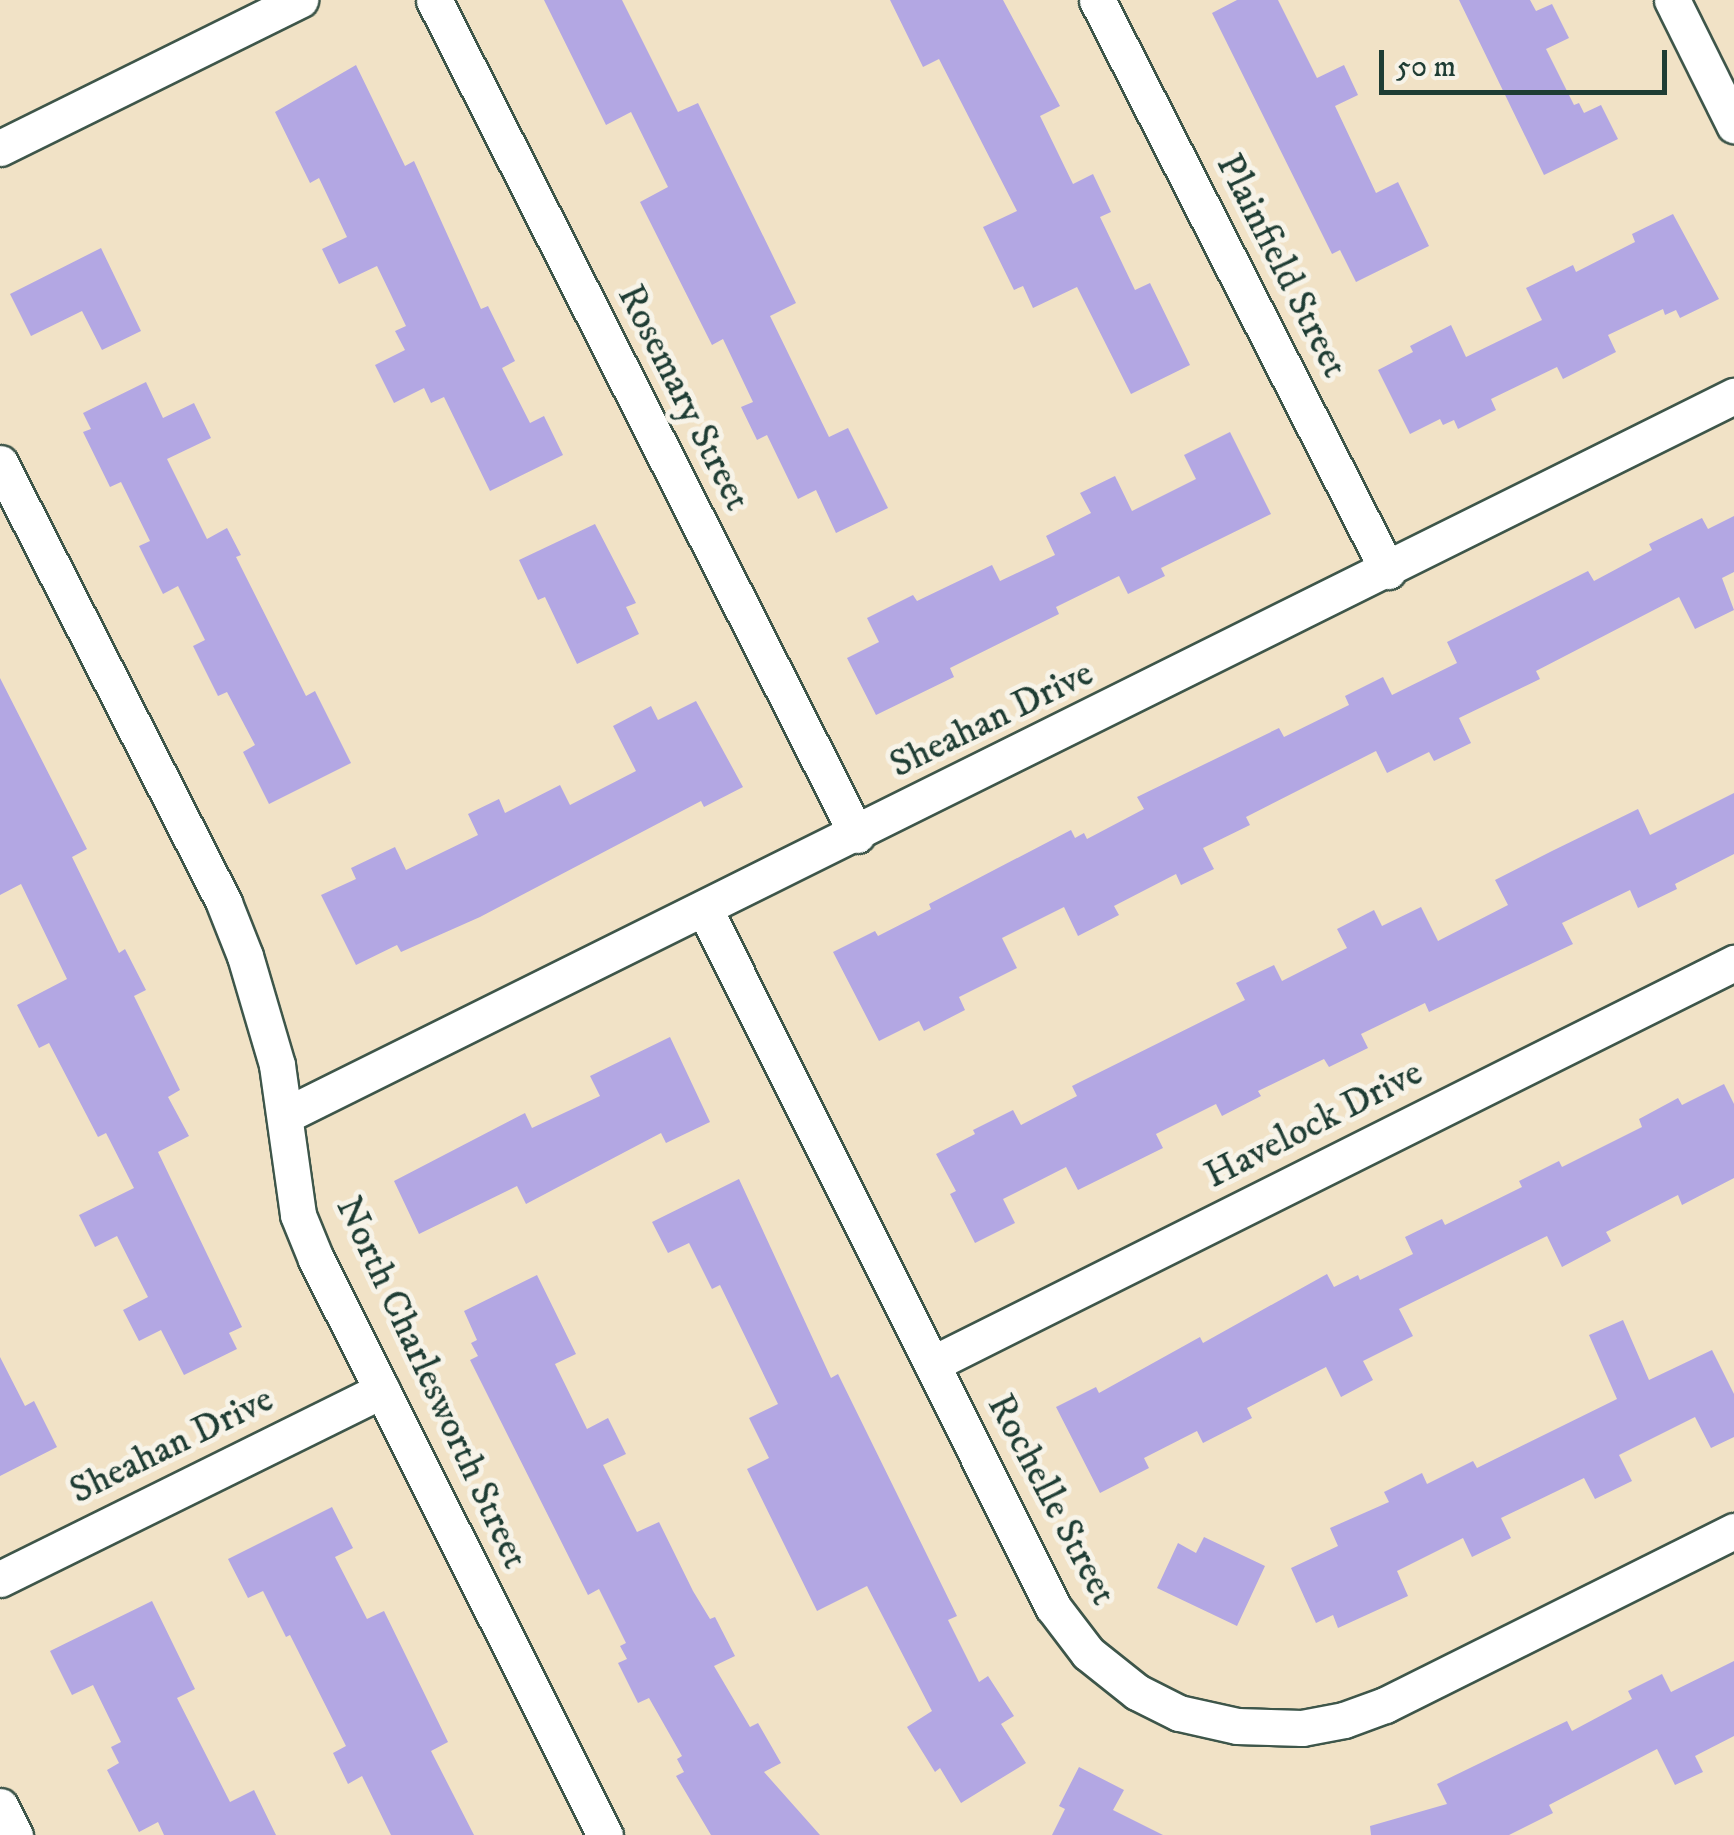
<!DOCTYPE html>
<style>
body{margin:0}
#map{position:relative;width:1734px;height:1835px;overflow:hidden;background:#f1e2c6;font-family:"IM FELL DW Pica",serif}
div>[style]{position:absolute}
.building>*{inset:0;background:#b3a7e3}
.roads{filter:drop-shadow(2px 0 #3e564a) drop-shadow(-2px 0 #3e564a) drop-shadow(0 2px #3e564a) drop-shadow(0 -2px #3e564a)}
.minor>*{height:35px;margin:-17.5px;padding:0 17.5px;transform-origin:17.5px;border-radius:17.5px;background:#fff}
span{translate:-50% -50%;white-space:nowrap;text-align:center;line-height:1.15;-webkit-text-stroke:10px #f7f3e8;paint-order:stroke}
.street-label{font-size:38px;color:#1f3d34}
.scale{position:absolute;left:1379px;top:50px;width:288px;height:45px;box-sizing:border-box;border:5px solid #1f3d34;border-top:0;padding-left:12px;font-size:30px;line-height:35px;white-space:nowrap;color:#1f3d34;-webkit-text-stroke:8px #f7f3e8;paint-order:stroke}
</style>
<div id="map">
<div class="building">
<div style="clip-path:polygon(544px 0,622px 0,678px 112px,698px 103px,796px 303px,770px 316px,829px 437px,848px 428px,888px 508px,836px 533px,816px 490px,798px 499px,767px 435px,757px 440px,741px 407px,753px 402px,723px 339px,712px 345px,640px 202px,668px 187px,631px 112px,606px 125px)"></div>
<div style="clip-path:polygon(890px 0,1003px 0,1060px 106px,1040px 116px,1073px 184px,1093px 174px,1111px 212px,1100px 217px,1135px 290px,1150px 283px,1190px 365px,1131px 394px,1077px 287px,1033px 308px,1023px 286px,1014px 290px,983px 227px,1017px 211px,939px 59px,923px 67px)"></div>
<div style="clip-path:polygon(1237px 0,1278px 0,1317px 78px,1344px 65px,1358px 95px,1335px 106px,1376px 193px,1398px 182px,1429px 246px,1356px 282px,1340px 250px,1332px 254px,1212px 13px)"></div>
<div style="clip-path:polygon(1459px 0,1530px 0,1536px 11px,1552px 4px,1569px 38px,1546px 49px,1574px 105px,1579px 103px,1584px 113px,1601px 105px,1618px 139px,1544px 175px)"></div>
<div style="clip-path:polygon(356px 65px,405px 166px,414px 161px,481px 309px,488px 306px,515px 361px,502px 368px,530px 423px,544px 416px,563px 455px,490px 491px,444px 397px,431px 403px,424px 388px,394px 403px,375px 365px,405px 350px,395px 331px,406px 326px,377px 266px,339px 284px,322px 249px,347px 237px,319px 178px,310px 183px,275px 112px)"></div>
<div style="clip-path:polygon(1673px 214px,1719px 299px,1680px 318px,1676px 310px,1665px 315px,1663px 309px,1608px 335px,1616px 352px,1563px 379px,1557px 367px,1491px 399px,1496px 410px,1458px 429px,1454px 420px,1443px 425px,1440px 419px,1410px 434px,1378px 370px,1413px 352px,1410px 346px,1451px 325px,1466px 357px,1542px 320px,1526px 288px,1573px 265px,1576px 272px,1635px 242px,1632px 234px)"></div>
<div style="clip-path:polygon(101px 248px,141px 331px,102px 350px,82px 311px,31px 336px,10px 294px)"></div>
<div style="clip-path:polygon(146px 382px,163px 418px,194px 403px,211px 438px,167px 459px,207px 539px,227px 528px,241px 555px,236px 557px,306px 696px,315px 691px,351px 763px,269px 804px,243px 752px,255px 745px,227px 692px,218px 696px,193px 646px,205px 640px,178px 586px,163px 594px,139px 546px,150px 541px,121px 482px,110px 487px,83px 432px,91px 429px,83px 413px)"></div>
<div style="clip-path:polygon(1230px 432px,1271px 514px,1161px 568px,1165px 576px,1128px 594px,1119px 576px,1056px 607px,1059px 614px,950px 668px,954px 677px,876px 715px,847px 658px,879px 642px,867px 618px,913px 595px,917px 601px,992px 565px,1000px 581px,1055px 555px,1046px 536px,1091px 513px,1080px 493px,1115px 476px,1132px 511px,1196px 479px,1184px 455px)"></div>
<div style="clip-path:polygon(1734px 516px,1734px 572px,1722px 578px,1734px 610px,1695px 629px,1679px 597px,1536px 671px,1540px 679px,1459px 718px,1471px 743px,1434px 761px,1429px 752px,1387px 773px,1376px 751px,1246px 817px,1250px 825px,1203px 848px,1214px 869px,1181px 885px,1176px 874px,1114px 906px,1119px 915px,1078px 936px,1064px 907px,1002px 938px,1017px 968px,959px 997px,965px 1010px,924px 1031px,919px 1021px,879px 1041px,833px 952px,875px 931px,878px 936px,931px 909px,929px 904px,1071px 830px,1075px 838px,1084px 833px,1087px 839px,1144px 809px,1137px 797px,1279px 728px,1284px 737px,1349px 705px,1345px 696px,1383px 677px,1392px 695px,1457px 663px,1447px 642px,1588px 571px,1594px 581px,1652px 550px,1649px 544px,1702px 518px,1708px 529px)"></div>
<div style="clip-path:polygon(595px 524px,636px 603px,626px 607px,639px 634px,577px 664px,545px 597px,538px 600px,519px 560px)"></div>
<div style="clip-path:polygon(0 678px,87px 849px,72px 857px,119px 953px,125px 949px,146px 990px,134px 996px,180px 1090px,168px 1097px,189px 1136px,158px 1152px,242px 1327px,229px 1333px,237px 1349px,184px 1375px,161px 1330px,139px 1341px,123px 1310px,148px 1297px,117px 1236px,95px 1247px,79px 1215px,134px 1188px,106px 1133px,98px 1137px,49px 1043px,39px 1048px,17px 1005px,67px 979px,21px 884px,0 895px)"></div>
<div style="clip-path:polygon(696px 701px,743px 787px,704px 807px,701px 801px,480px 917px,401px 952px,397px 945px,356px 965px,321px 895px,356px 879px,351px 868px,395px 847px,406px 870px,478px 835px,468px 814px,499px 799px,505px 813px,560px 785px,570px 805px,636px 771px,613px 726px,651px 706px,658px 720px)"></div>
<div style="clip-path:polygon(1734px 793px,1734px 854px,1675px 884px,1677px 889px,1638px 908px,1630px 890px,1562px 923px,1573px 944px,1429px 1012px,1425px 1003px,1361px 1034px,1368px 1048px,1329px 1067px,1324px 1059px,1258px 1091px,1261px 1096px,1222px 1116px,1216px 1104px,1156px 1134px,1163px 1148px,1078px 1190px,1066px 1167px,1003px 1199px,1015px 1223px,975px 1243px,950px 1194px,956px 1191px,936px 1154px,975px 1134px,973px 1130px,1013px 1110px,1021px 1125px,1077px 1096px,1072px 1086px,1245px 1000px,1236px 983px,1274px 965px,1282px 981px,1347px 948px,1337px 929px,1374px 910px,1382px 926px,1421px 907px,1438px 941px,1508px 905px,1495px 880px,1552px 851px,1638px 809px,1650px 835px)"></div>
<div style="clip-path:polygon(670px 1037px,710px 1122px,666px 1143px,661px 1133px,526px 1204px,517px 1186px,419px 1234px,394px 1181px,525px 1113px,532px 1128px,600px 1096px,590px 1076px)"></div>
<div style="clip-path:polygon(1724px 1084px,1734px 1104px,1734px 1178px,1682px 1205px,1678px 1195px,1606px 1232px,1611px 1241px,1562px 1267px,1547px 1236px,1399px 1309px,1413px 1336px,1363px 1361px,1373px 1380px,1341px 1397px,1326px 1367px,1247px 1408px,1252px 1418px,1203px 1443px,1197px 1431px,1144px 1458px,1149px 1468px,1100px 1493px,1056px 1407px,1096px 1387px,1099px 1393px,1200px 1337px,1203px 1343px,1327px 1274px,1334px 1287px,1358px 1275px,1360px 1280px,1413px 1254px,1405px 1237px,1442px 1219px,1445px 1225px,1522px 1187px,1519px 1181px,1559px 1161px,1562px 1167px,1642px 1127px,1639px 1119px,1678px 1098px,1682px 1105px)"></div>
<div style="clip-path:polygon(739px 1179px,831px 1378px,838px 1374px,957px 1616px,948px 1620px,979px 1682px,988px 1676px,1014px 1716px,1001px 1724px,1026px 1763px,961px 1803px,940px 1768px,935px 1772px,907px 1727px,932px 1711px,867px 1586px,817px 1611px,747px 1469px,769px 1458px,749px 1418px,778px 1404px,720px 1285px,712px 1289px,689px 1243px,668px 1253px,652px 1222px)"></div>
<div style="clip-path:polygon(537px 1275px,576px 1354px,555px 1364px,587px 1429px,608px 1418px,626px 1454px,603px 1465px,637px 1532px,659px 1522px,693px 1591px,710px 1619px,715px 1617px,735px 1656px,714px 1666px,750px 1727px,758px 1723px,781px 1763px,764px 1772px,820px 1835px,711px 1835px,676px 1776px,684px 1772px,677px 1759px,682px 1756px,649px 1698px,638px 1703px,618px 1663px,627px 1659px,620px 1646px,626px 1643px,599px 1589px,588px 1595px,470px 1360px,478px 1356px,471px 1343px,477px 1340px,464px 1311px)"></div>
<div style="clip-path:polygon(1623px 1320px,1649px 1380px,1712px 1350px,1734px 1394px,1734px 1437px,1711px 1448px,1695px 1417px,1619px 1455px,1632px 1481px,1595px 1499px,1584px 1478px,1501px 1518px,1511px 1538px,1472px 1557px,1463px 1538px,1397px 1571px,1408px 1596px,1338px 1628px,1333px 1615px,1316px 1623px,1291px 1568px,1338px 1546px,1330px 1528px,1389px 1502px,1384px 1492px,1422px 1473px,1427px 1484px,1473px 1461px,1477px 1468px,1617px 1399px,1589px 1335px)"></div>
<div style="clip-path:polygon(0 1357px,25px 1406px,34px 1401px,57px 1447px,0 1476px)"></div>
<div style="clip-path:polygon(332px 1507px,353px 1548px,335px 1557px,367px 1619px,384px 1611px,448px 1742px,431px 1751px,474px 1835px,391px 1835px,362px 1776px,348px 1784px,333px 1753px,346px 1746px,290px 1635px,286px 1637px,263px 1591px,248px 1598px,228px 1559px)"></div>
<div style="clip-path:polygon(1204px 1537px,1265px 1566px,1237px 1626px,1157px 1588px,1178px 1543px,1196px 1553px)"></div>
<div style="clip-path:polygon(152px 1601px,195px 1689px,177px 1698px,230px 1802px,254px 1790px,276px 1835px,164px 1835px,158px 1822px,139px 1832px,107px 1770px,119px 1763px,111px 1747px,121px 1742px,93px 1685px,72px 1695px,50px 1651px)"></div>
<div style="clip-path:polygon(1734px 1661px,1734px 1736px,1695px 1756px,1703px 1772px,1675px 1785px,1657px 1749px,1549px 1805px,1553px 1813px,1509px 1835px,1371px 1835px,1370px 1826px,1447px 1804px,1437px 1784px,1567px 1721px,1572px 1731px,1632px 1699px,1628px 1691px,1662px 1674px,1671px 1692px)"></div>
<div style="clip-path:polygon(1079px 1767px,1124px 1790px,1113px 1810px,1163px 1835px,1052px 1835px,1065px 1809px,1059px 1806px)"></div>
</div>
<div class="roads">
<div class="minor">
<div style="left:434px;top:0;width:936px;rotate:63.13deg"></div>
<div style="left:1097px;top:0;width:641px;rotate:63deg"></div>
<div style="left:1672px;top:0;width:140px;rotate:63.6deg"></div>
<div style="left:0;top:148px;width:335px;rotate:-26.3deg"></div>
<div style="left:0;top:463px;width:494px;rotate:63deg"></div>
<div style="left:224px;top:903px;width:57px;rotate:68.4deg"></div>
<div style="left:245px;top:956px;width:114px;rotate:73.6deg"></div>
<div style="left:277px;top:1065px;width:151px;rotate:82deg"></div>
<div style="left:298px;top:1215px;width:48px;rotate:67.8deg"></div>
<div style="left:316px;top:1259px;width:644px;rotate:63.36deg"></div>
<div style="left:705px;top:910px;width:779px;rotate:63.47deg"></div>
<div style="left:1053px;top:1607px;width:58px;rotate:52.7deg"></div>
<div style="left:1088px;top:1653px;width:63px;rotate:38.5deg"></div>
<div style="left:1137px;top:1692px;width:47px;rotate:26.6deg"></div>
<div style="left:1179px;top:1713px;width:59px;rotate:12.6deg"></div>
<div style="left:1237px;top:1726px;width:65px;rotate:1.8deg"></div>
<div style="left:1302px;top:1728px;width:43px;rotate:-10.8deg"></div>
<div style="left:1344px;top:1720px;width:44px;rotate:-20.1deg"></div>
<div style="left:1385px;top:1705px;width:390px;rotate:-26.5deg"></div>
<div style="left:286px;top:1115px;width:1617px;rotate:-26.41deg"></div>
<div style="left:932px;top:1364px;width:897px;rotate:-26.57deg"></div>
<div style="left:0;top:1579px;width:426px;rotate:-26.3deg"></div>
<div style="left:0;top:1806px;width:33px;rotate:63deg"></div>
</div>
</div>
<div class="street-label">
<span style="left:1281px;top:266px;rotate:63deg">Plainfield Street</span>
<span style="left:683px;top:398px;rotate:63deg">Rosemary Street</span>
<span style="left:992px;top:720px;rotate:-26deg">Sheahan Drive</span>
<span style="left:1314px;top:1125px;rotate:-27deg">Havelock Drive</span>
<span style="left:431px;top:1383px;rotate:65deg">North Charlesworth Street</span>
<span style="left:172px;top:1446px;rotate:-26deg">Sheahan Drive</span>
<span style="left:1051px;top:1500px;rotate:62deg">Rochelle Street</span>
</div>
<div class="scale">50 m</div>
</div>
